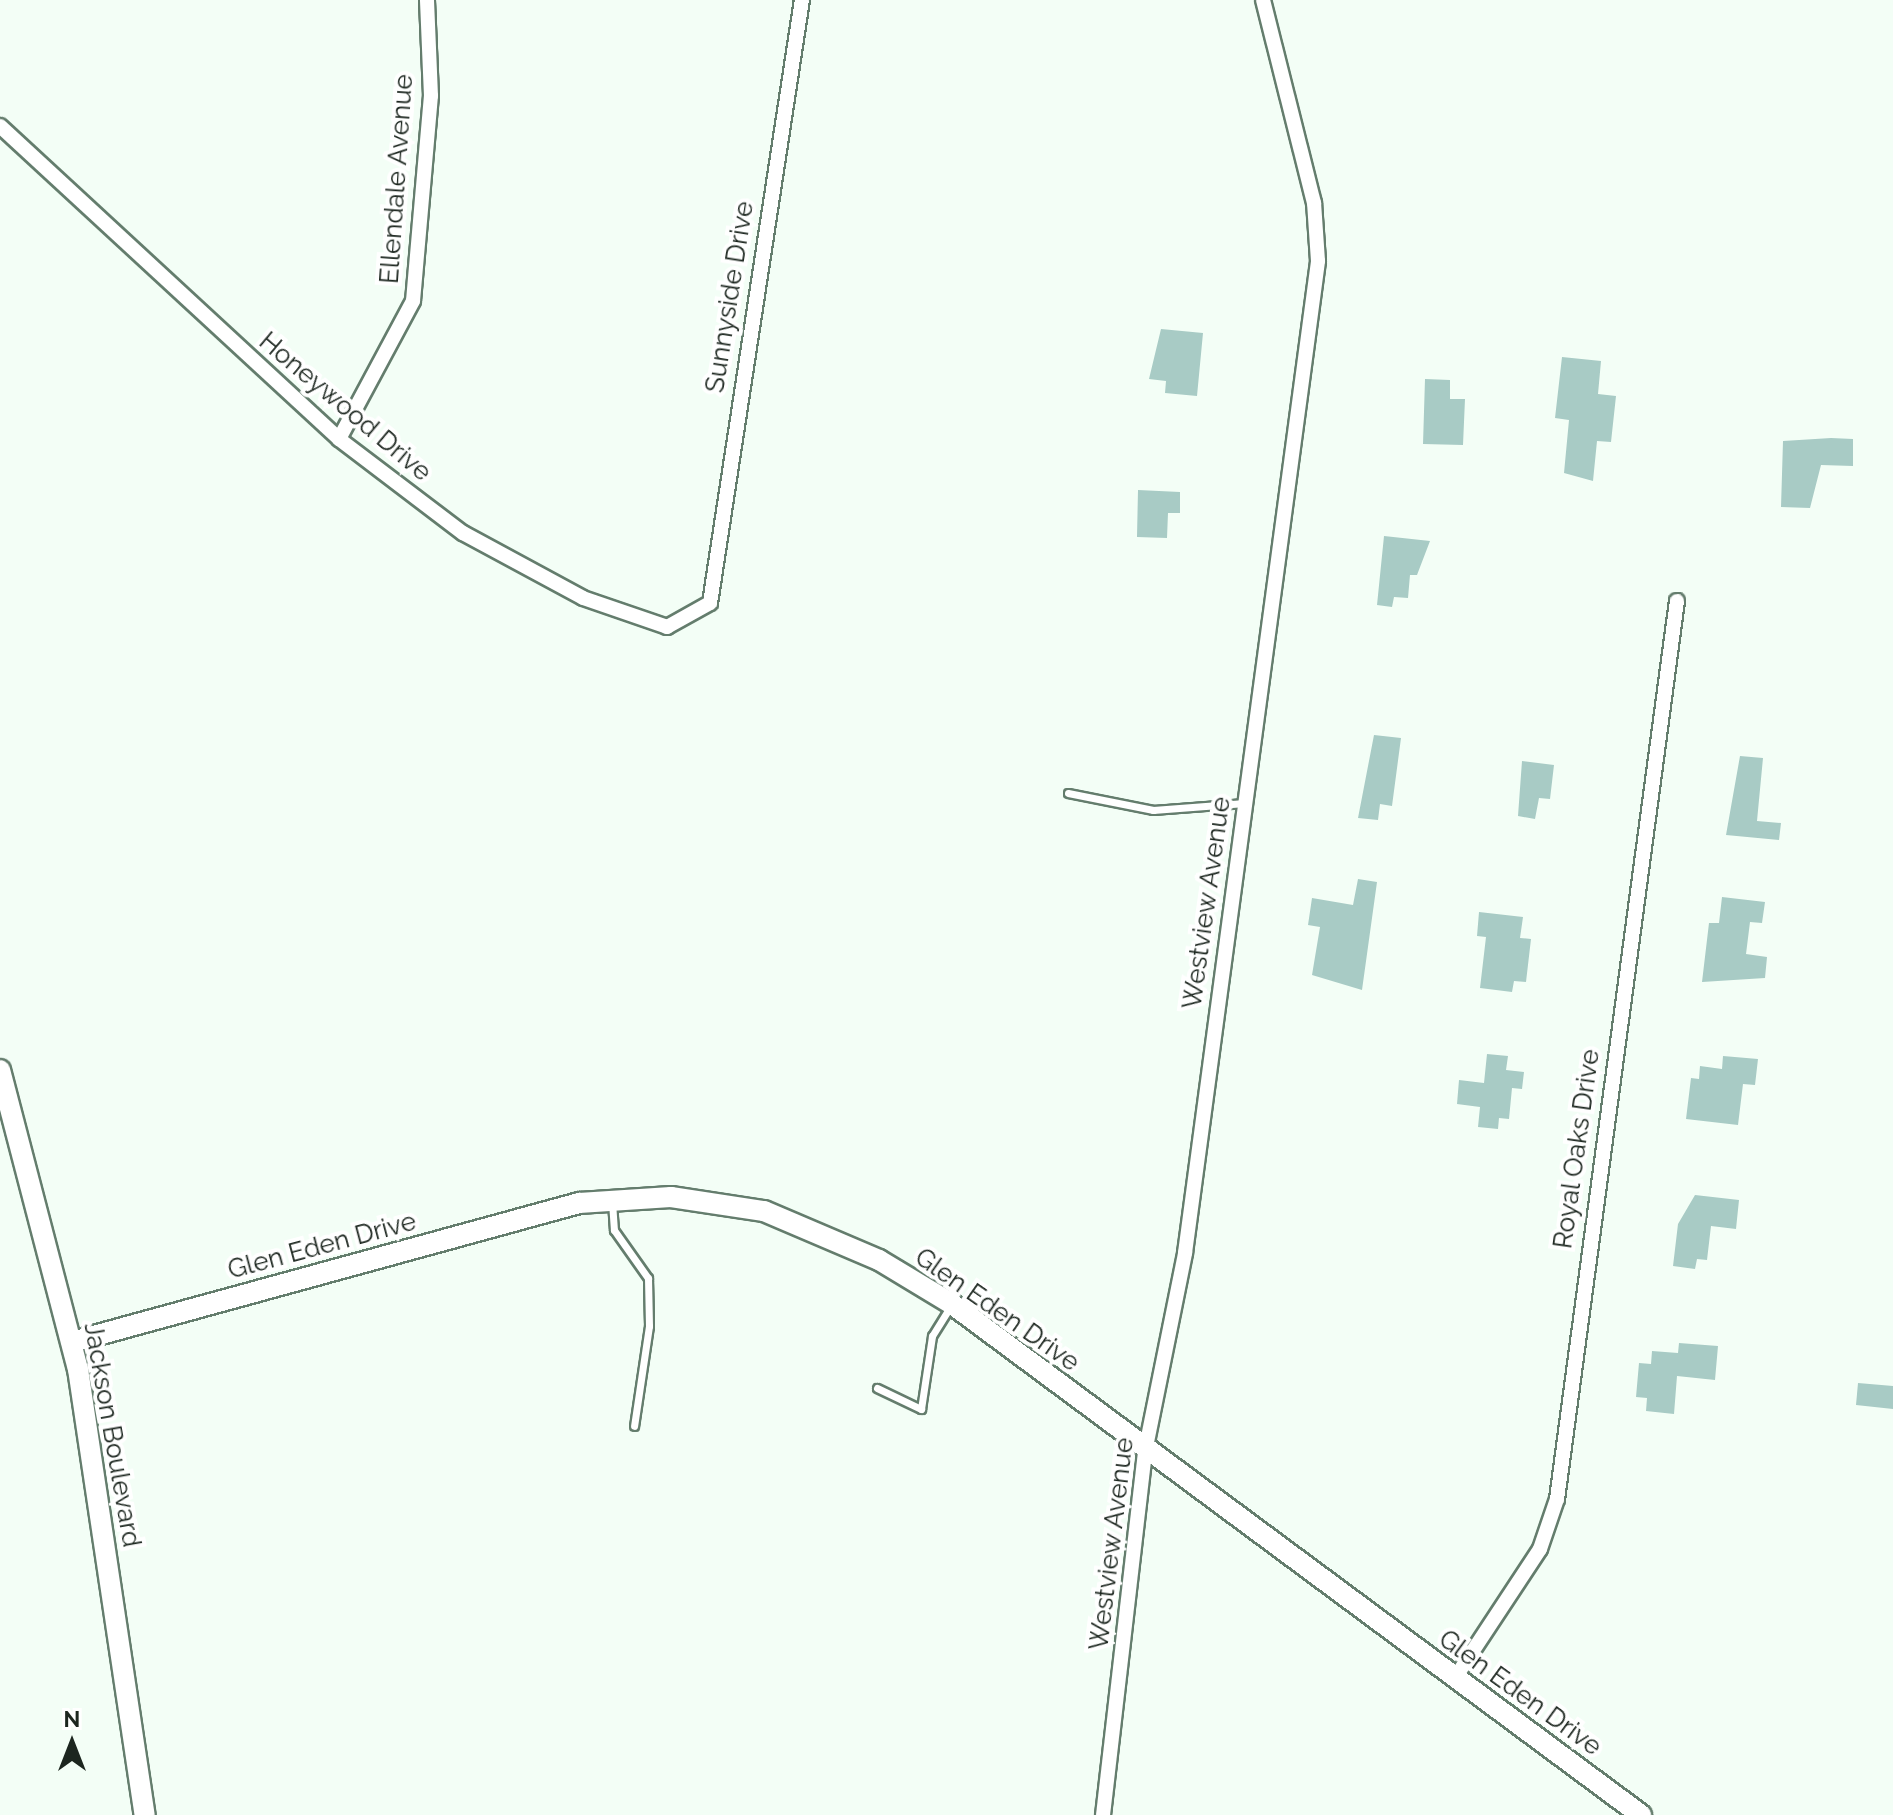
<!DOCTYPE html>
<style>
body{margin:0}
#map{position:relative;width:1893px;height:1815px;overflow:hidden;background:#f3fef6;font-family:Raleway,sans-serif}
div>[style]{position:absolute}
.building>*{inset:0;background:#a8cbc5}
.roads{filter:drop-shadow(2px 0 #647d6d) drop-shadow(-2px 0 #647d6d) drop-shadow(0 2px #647d6d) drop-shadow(0 -2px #647d6d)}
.lane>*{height:7px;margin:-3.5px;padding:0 3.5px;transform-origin:3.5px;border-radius:3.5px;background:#fff}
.street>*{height:14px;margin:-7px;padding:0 7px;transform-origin:7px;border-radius:7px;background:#fff}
.secondary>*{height:20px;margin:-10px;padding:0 10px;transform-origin:10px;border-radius:10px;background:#fff}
span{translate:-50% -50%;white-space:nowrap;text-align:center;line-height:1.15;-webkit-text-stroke:8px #fff;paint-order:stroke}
.street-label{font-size:26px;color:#1c261f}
.north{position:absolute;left:32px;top:1703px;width:80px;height:80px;-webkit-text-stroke:6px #fff;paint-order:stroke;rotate:0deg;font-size:22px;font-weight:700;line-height:32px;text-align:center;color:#1c261f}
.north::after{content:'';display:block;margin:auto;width:28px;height:36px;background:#1c261f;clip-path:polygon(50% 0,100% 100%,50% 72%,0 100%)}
</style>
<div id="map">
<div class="building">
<div style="clip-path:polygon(1161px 329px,1203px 333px,1197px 396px,1165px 393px,1166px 381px,1149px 379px)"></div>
<div style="clip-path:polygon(1562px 357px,1601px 361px,1598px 394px,1616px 396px,1611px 442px,1597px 441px,1593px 481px,1564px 473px,1569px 420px,1555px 418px)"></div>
<div style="clip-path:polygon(1425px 379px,1450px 380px,1450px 399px,1465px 399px,1463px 445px,1423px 444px)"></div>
<div style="clip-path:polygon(1831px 438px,1853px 439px,1853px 466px,1821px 465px,1810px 508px,1781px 507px,1783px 441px)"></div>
<div style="clip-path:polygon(1138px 490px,1180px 492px,1180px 513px,1168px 513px,1167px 538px,1137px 537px)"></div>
<div style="clip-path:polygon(1384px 536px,1430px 541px,1417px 575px,1410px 575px,1408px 598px,1394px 597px,1392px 607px,1377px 605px)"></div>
<div style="clip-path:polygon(1374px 735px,1401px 738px,1392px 806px,1380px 804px,1378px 820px,1358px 818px)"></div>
<div style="clip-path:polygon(1740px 756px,1763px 758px,1757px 821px,1781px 823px,1779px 840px,1726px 835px)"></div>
<div style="clip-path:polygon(1522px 761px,1554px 765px,1550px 799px,1539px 798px,1535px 819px,1518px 816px)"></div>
<div style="clip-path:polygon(1358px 879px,1377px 882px,1362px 990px,1312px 975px,1320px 927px,1308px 925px,1312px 898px,1353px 905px)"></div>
<div style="clip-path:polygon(1722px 897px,1765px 902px,1762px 923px,1750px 922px,1746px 954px,1767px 957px,1765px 978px,1702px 982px,1709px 923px,1719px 923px)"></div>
<div style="clip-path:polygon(1479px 912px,1523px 917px,1520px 938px,1531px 939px,1526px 982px,1514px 981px,1512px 992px,1480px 988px,1486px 937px,1477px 936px)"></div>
<div style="clip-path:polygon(1487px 1054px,1508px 1056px,1506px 1070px,1524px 1072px,1522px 1089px,1512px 1088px,1509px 1119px,1499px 1118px,1498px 1129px,1478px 1127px,1480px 1107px,1457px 1104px,1459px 1080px,1484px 1083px)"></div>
<div style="clip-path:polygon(1723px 1056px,1758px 1059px,1755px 1085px,1743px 1084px,1738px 1125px,1686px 1119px,1691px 1078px,1699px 1079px,1700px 1066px,1722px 1069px)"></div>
<div style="clip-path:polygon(1695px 1195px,1739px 1200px,1736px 1229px,1711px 1226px,1707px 1260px,1697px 1259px,1695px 1269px,1673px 1266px,1678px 1224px)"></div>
<div style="clip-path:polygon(1679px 1343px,1718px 1346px,1715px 1380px,1677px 1376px,1674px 1414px,1646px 1411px,1647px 1398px,1636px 1397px,1639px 1363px,1651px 1364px,1652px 1351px,1678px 1353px)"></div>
<div style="clip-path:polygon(1858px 1383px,1893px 1386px,1893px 1409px,1856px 1405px)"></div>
</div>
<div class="roads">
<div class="lane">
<div style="left:1068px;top:793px;width:87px;rotate:11.3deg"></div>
<div style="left:1153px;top:810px;width:92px;rotate:-4.4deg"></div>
<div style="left:612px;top:1202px;width:28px;rotate:86deg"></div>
<div style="left:614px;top:1230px;width:59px;rotate:54.7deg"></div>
<div style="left:648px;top:1278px;width:48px;rotate:88.8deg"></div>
<div style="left:649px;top:1326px;width:101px;rotate:98.5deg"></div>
<div style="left:877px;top:1388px;width:49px;rotate:25.5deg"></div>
<div style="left:921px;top:1409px;width:74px;rotate:-81.4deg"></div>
<div style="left:932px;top:1336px;width:36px;rotate:-58deg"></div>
</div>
<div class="street">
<div style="left:0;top:126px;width:461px;rotate:42.7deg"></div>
<div style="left:339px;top:439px;width:156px;rotate:37.2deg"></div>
<div style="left:463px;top:533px;width:136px;rotate:28.4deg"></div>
<div style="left:583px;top:598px;width:89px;rotate:19deg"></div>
<div style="left:667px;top:627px;width:49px;rotate:-29.2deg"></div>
<div style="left:710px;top:603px;width:610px;rotate:-81.33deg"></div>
<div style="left:339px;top:439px;width:157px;rotate:-61.8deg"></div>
<div style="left:413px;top:301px;width:206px;rotate:-85deg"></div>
<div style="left:431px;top:96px;width:96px;rotate:-92.4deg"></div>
<div style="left:1455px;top:1678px;width:154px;rotate:-56.6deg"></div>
<div style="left:1540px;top:1549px;width:53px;rotate:-71.2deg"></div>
<div style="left:1557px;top:1499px;width:906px;rotate:-82.39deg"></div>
<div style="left:1103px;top:1815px;width:365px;rotate:-83.4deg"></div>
<div style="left:1145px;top:1452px;width:203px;rotate:-78.6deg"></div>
<div style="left:1185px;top:1253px;width:1001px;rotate:-82.36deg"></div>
<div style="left:1318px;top:261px;width:58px;rotate:-93.9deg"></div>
<div style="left:1314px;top:203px;width:209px;rotate:-104.1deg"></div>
</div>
<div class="secondary">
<div style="left:0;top:1070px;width:309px;rotate:75.4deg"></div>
<div style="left:78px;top:1369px;width:451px;rotate:81.5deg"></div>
<div style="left:72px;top:1342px;width:526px;rotate:-15.33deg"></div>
<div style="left:579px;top:1203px;width:92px;rotate:-3.7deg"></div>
<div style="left:671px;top:1197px;width:94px;rotate:8.6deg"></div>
<div style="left:764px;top:1211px;width:125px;rotate:23.1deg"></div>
<div style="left:879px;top:1260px;width:85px;rotate:31.1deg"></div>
<div style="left:952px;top:1304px;width:858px;rotate:36.56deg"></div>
</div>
</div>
<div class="street-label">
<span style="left:397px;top:179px;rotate:-86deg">Ellendale Avenue</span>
<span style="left:730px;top:297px;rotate:-81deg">Sunnyside Drive</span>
<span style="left:345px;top:407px;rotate:40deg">Honeywood Drive</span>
<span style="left:1207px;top:903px;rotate:-82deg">Westview Avenue</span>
<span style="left:1577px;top:1149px;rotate:-82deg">Royal Oaks Drive</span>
<span style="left:322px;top:1246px;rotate:-15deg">Glen Eden Drive</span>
<span style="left:997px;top:1310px;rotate:35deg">Glen Eden Drive</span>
<span style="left:112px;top:1435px;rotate:80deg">Jackson Boulevard</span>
<span style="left:1112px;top:1544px;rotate:-83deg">Westview Avenue</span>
<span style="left:1520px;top:1693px;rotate:36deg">Glen Eden Drive</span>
</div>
<div class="north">N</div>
</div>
